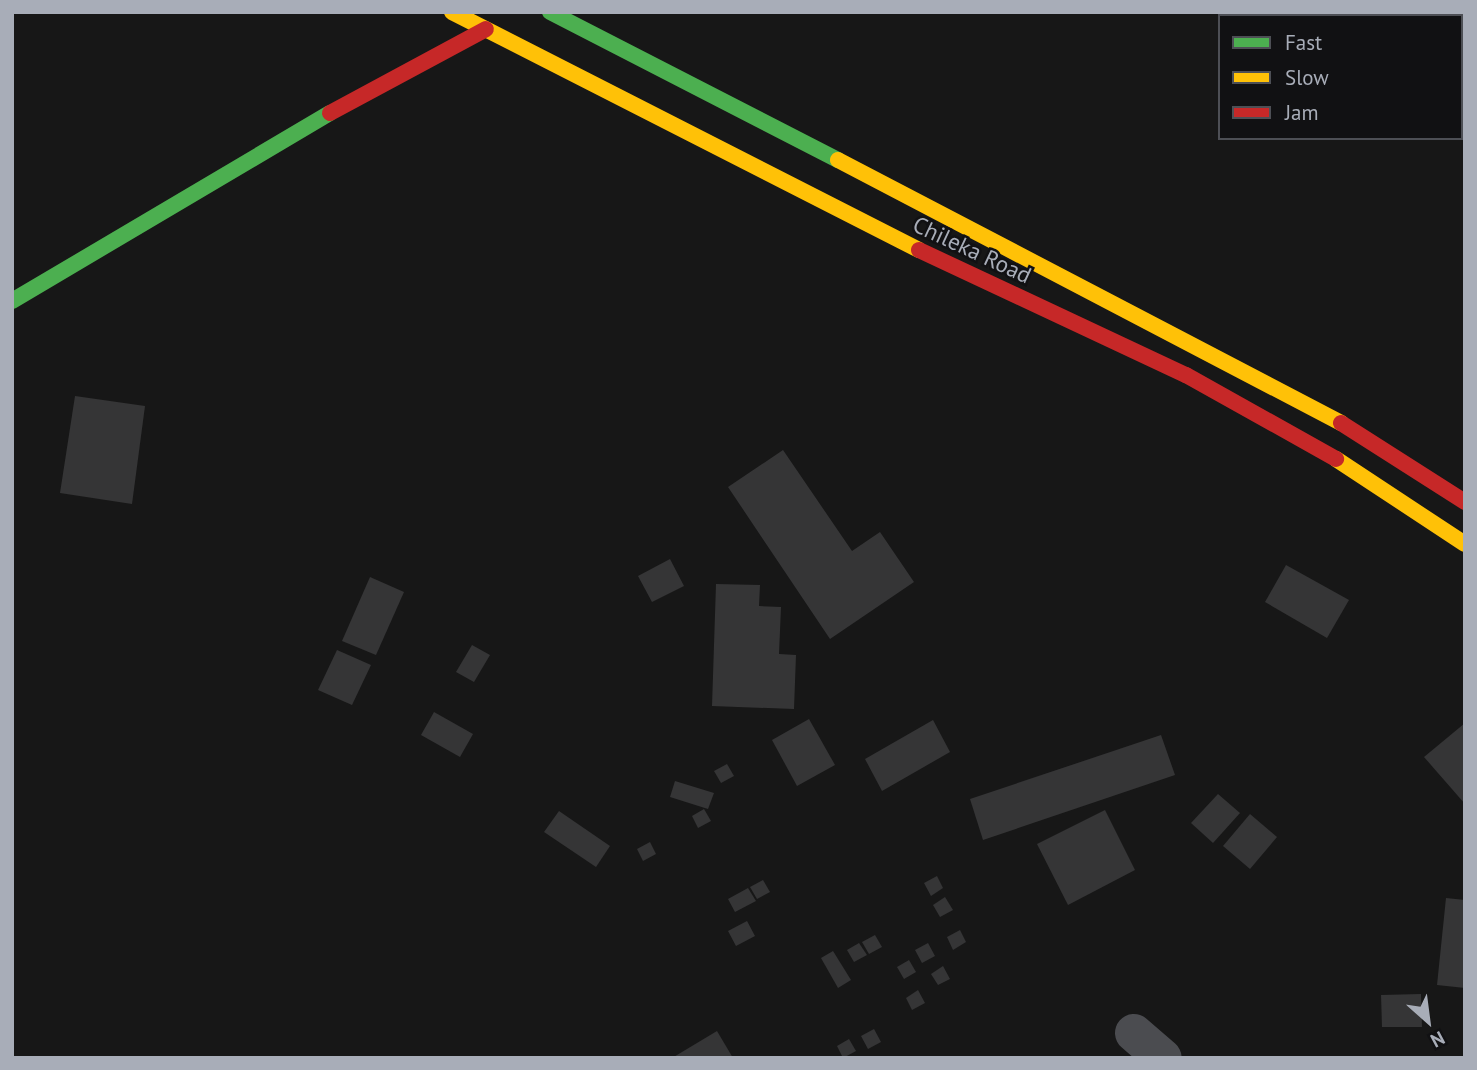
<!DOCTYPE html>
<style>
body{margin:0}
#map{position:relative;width:1477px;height:1070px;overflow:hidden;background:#171717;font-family:"PT Sans",sans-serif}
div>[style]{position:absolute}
.building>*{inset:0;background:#353536}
.street>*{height:38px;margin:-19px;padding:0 19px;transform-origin:19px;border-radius:19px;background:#4b4c50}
.fast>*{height:16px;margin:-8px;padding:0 8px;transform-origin:8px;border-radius:8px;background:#4caf50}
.slow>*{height:16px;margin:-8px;padding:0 8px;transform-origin:8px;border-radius:8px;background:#ffc107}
.jam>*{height:16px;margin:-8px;padding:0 8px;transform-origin:8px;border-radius:8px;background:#c62828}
span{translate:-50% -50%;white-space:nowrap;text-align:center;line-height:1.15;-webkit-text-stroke:5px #111113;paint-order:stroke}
.street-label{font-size:23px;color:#a8adb8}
.frame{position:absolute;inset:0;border:14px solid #a8adb8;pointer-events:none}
.legend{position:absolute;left:1218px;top:14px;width:245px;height:126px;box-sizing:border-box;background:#111113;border:2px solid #4d4f55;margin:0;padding:9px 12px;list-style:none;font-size:21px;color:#a8adb8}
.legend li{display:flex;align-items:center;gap:14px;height:35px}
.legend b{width:35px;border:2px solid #4d4f55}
.north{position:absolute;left:1393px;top:986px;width:70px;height:70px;-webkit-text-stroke:5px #111113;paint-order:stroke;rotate:152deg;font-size:19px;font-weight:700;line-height:28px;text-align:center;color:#a8adb8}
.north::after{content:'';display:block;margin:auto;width:24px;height:32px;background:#a8adb8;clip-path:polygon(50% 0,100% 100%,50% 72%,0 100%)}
</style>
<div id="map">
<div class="building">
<div style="clip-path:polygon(75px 396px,145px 406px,132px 504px,60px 493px)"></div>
<div style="clip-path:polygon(783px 450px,852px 551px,880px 532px,914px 582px,830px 639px,728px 487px)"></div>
<div style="clip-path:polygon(670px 559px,684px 586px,652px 602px,638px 576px)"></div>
<div style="clip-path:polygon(1286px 565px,1349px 600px,1327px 638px,1265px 602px)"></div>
<div style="clip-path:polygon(370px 577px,404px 592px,376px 655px,342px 641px)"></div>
<div style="clip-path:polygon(716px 584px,760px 585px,759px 606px,781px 607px,779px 654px,796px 655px,794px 709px,712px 706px)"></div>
<div style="clip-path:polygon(472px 645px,490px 655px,474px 682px,456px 672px)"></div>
<div style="clip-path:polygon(337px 650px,371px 665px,352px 705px,318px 690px)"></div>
<div style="clip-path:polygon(434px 712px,473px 734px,460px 757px,421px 735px)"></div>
<div style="clip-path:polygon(809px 719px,835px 765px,797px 786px,772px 740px)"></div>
<div style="clip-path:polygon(933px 720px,950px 752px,882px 791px,865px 759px)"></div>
<div style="clip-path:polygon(1465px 723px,1465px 804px,1424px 757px)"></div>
<div style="clip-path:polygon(1161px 735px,1175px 775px,983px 840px,970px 799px)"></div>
<div style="clip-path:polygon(727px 764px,734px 776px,721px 783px,714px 771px)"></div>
<div style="clip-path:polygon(675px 781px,714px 793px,708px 809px,670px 797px)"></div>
<div style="clip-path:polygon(1218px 794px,1240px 813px,1213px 843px,1191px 823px)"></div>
<div style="clip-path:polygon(704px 809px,711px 821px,698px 828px,692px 816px)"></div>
<div style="clip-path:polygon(1105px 810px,1135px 870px,1068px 905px,1037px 844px)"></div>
<div style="clip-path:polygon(559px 811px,610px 846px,596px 867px,544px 832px)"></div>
<div style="clip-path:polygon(1250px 814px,1277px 837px,1250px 869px,1223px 846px)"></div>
<div style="clip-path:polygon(650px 842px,656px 854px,643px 861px,637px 849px)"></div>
<div style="clip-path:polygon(937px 876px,943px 888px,931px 896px,924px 883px)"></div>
<div style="clip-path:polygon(763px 880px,770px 892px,757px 899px,750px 887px)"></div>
<div style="clip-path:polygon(748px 888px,756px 901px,735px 912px,728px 899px)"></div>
<div style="clip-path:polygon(945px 897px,953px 910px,940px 917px,933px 905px)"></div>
<div style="clip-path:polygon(1446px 898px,1465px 900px,1465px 988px,1437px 985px)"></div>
<div style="clip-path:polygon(747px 921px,755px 936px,736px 946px,728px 931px)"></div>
<div style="clip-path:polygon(960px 930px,966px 942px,953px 950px,947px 937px)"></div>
<div style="clip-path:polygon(875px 935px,882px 947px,869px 954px,862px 942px)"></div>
<div style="clip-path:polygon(859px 943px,867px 955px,854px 962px,847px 950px)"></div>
<div style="clip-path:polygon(928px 943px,935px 956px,922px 963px,915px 950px)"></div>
<div style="clip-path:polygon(833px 951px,851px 980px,838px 988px,821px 958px)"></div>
<div style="clip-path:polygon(909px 960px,916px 972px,904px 979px,897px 967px)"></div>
<div style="clip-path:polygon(943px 966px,950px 979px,938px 985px,931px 974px)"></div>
<div style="clip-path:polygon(918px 990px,925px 1003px,912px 1010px,906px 998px)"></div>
<div style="clip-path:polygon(1421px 994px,1422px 1027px,1382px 1027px,1381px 995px)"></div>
<div style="clip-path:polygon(874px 1029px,881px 1042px,868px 1049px,861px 1036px)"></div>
<div style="clip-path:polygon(717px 1031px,733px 1058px,672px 1058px)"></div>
<div style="clip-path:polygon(849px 1039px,856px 1051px,843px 1058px,837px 1046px)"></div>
</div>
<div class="street">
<div style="left:1134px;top:1033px;width:38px;rotate:41deg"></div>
</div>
<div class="fast">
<div style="left:550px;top:12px;width:324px;rotate:27.2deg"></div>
<div style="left:12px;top:301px;width:369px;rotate:-30.6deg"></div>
</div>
<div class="slow">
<div style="left:452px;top:12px;width:524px;rotate:27.01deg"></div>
<div style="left:838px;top:160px;width:568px;rotate:27.6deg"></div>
<div style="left:1336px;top:459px;width:154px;rotate:33.4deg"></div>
</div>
<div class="jam">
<div style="left:330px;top:113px;width:177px;rotate:-28.3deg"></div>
<div style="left:919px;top:250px;width:295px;rotate:25.1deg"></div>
<div style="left:1186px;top:375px;width:172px;rotate:29.2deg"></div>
<div style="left:1341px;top:423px;width:147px;rotate:32.5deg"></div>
</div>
<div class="street-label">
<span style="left:972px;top:250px;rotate:25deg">Chileka Road</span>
</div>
<div class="frame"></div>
<ul class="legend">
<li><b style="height:9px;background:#4caf50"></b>Fast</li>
<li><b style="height:9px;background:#ffc107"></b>Slow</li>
<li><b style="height:9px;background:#c62828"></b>Jam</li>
</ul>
<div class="north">N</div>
</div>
